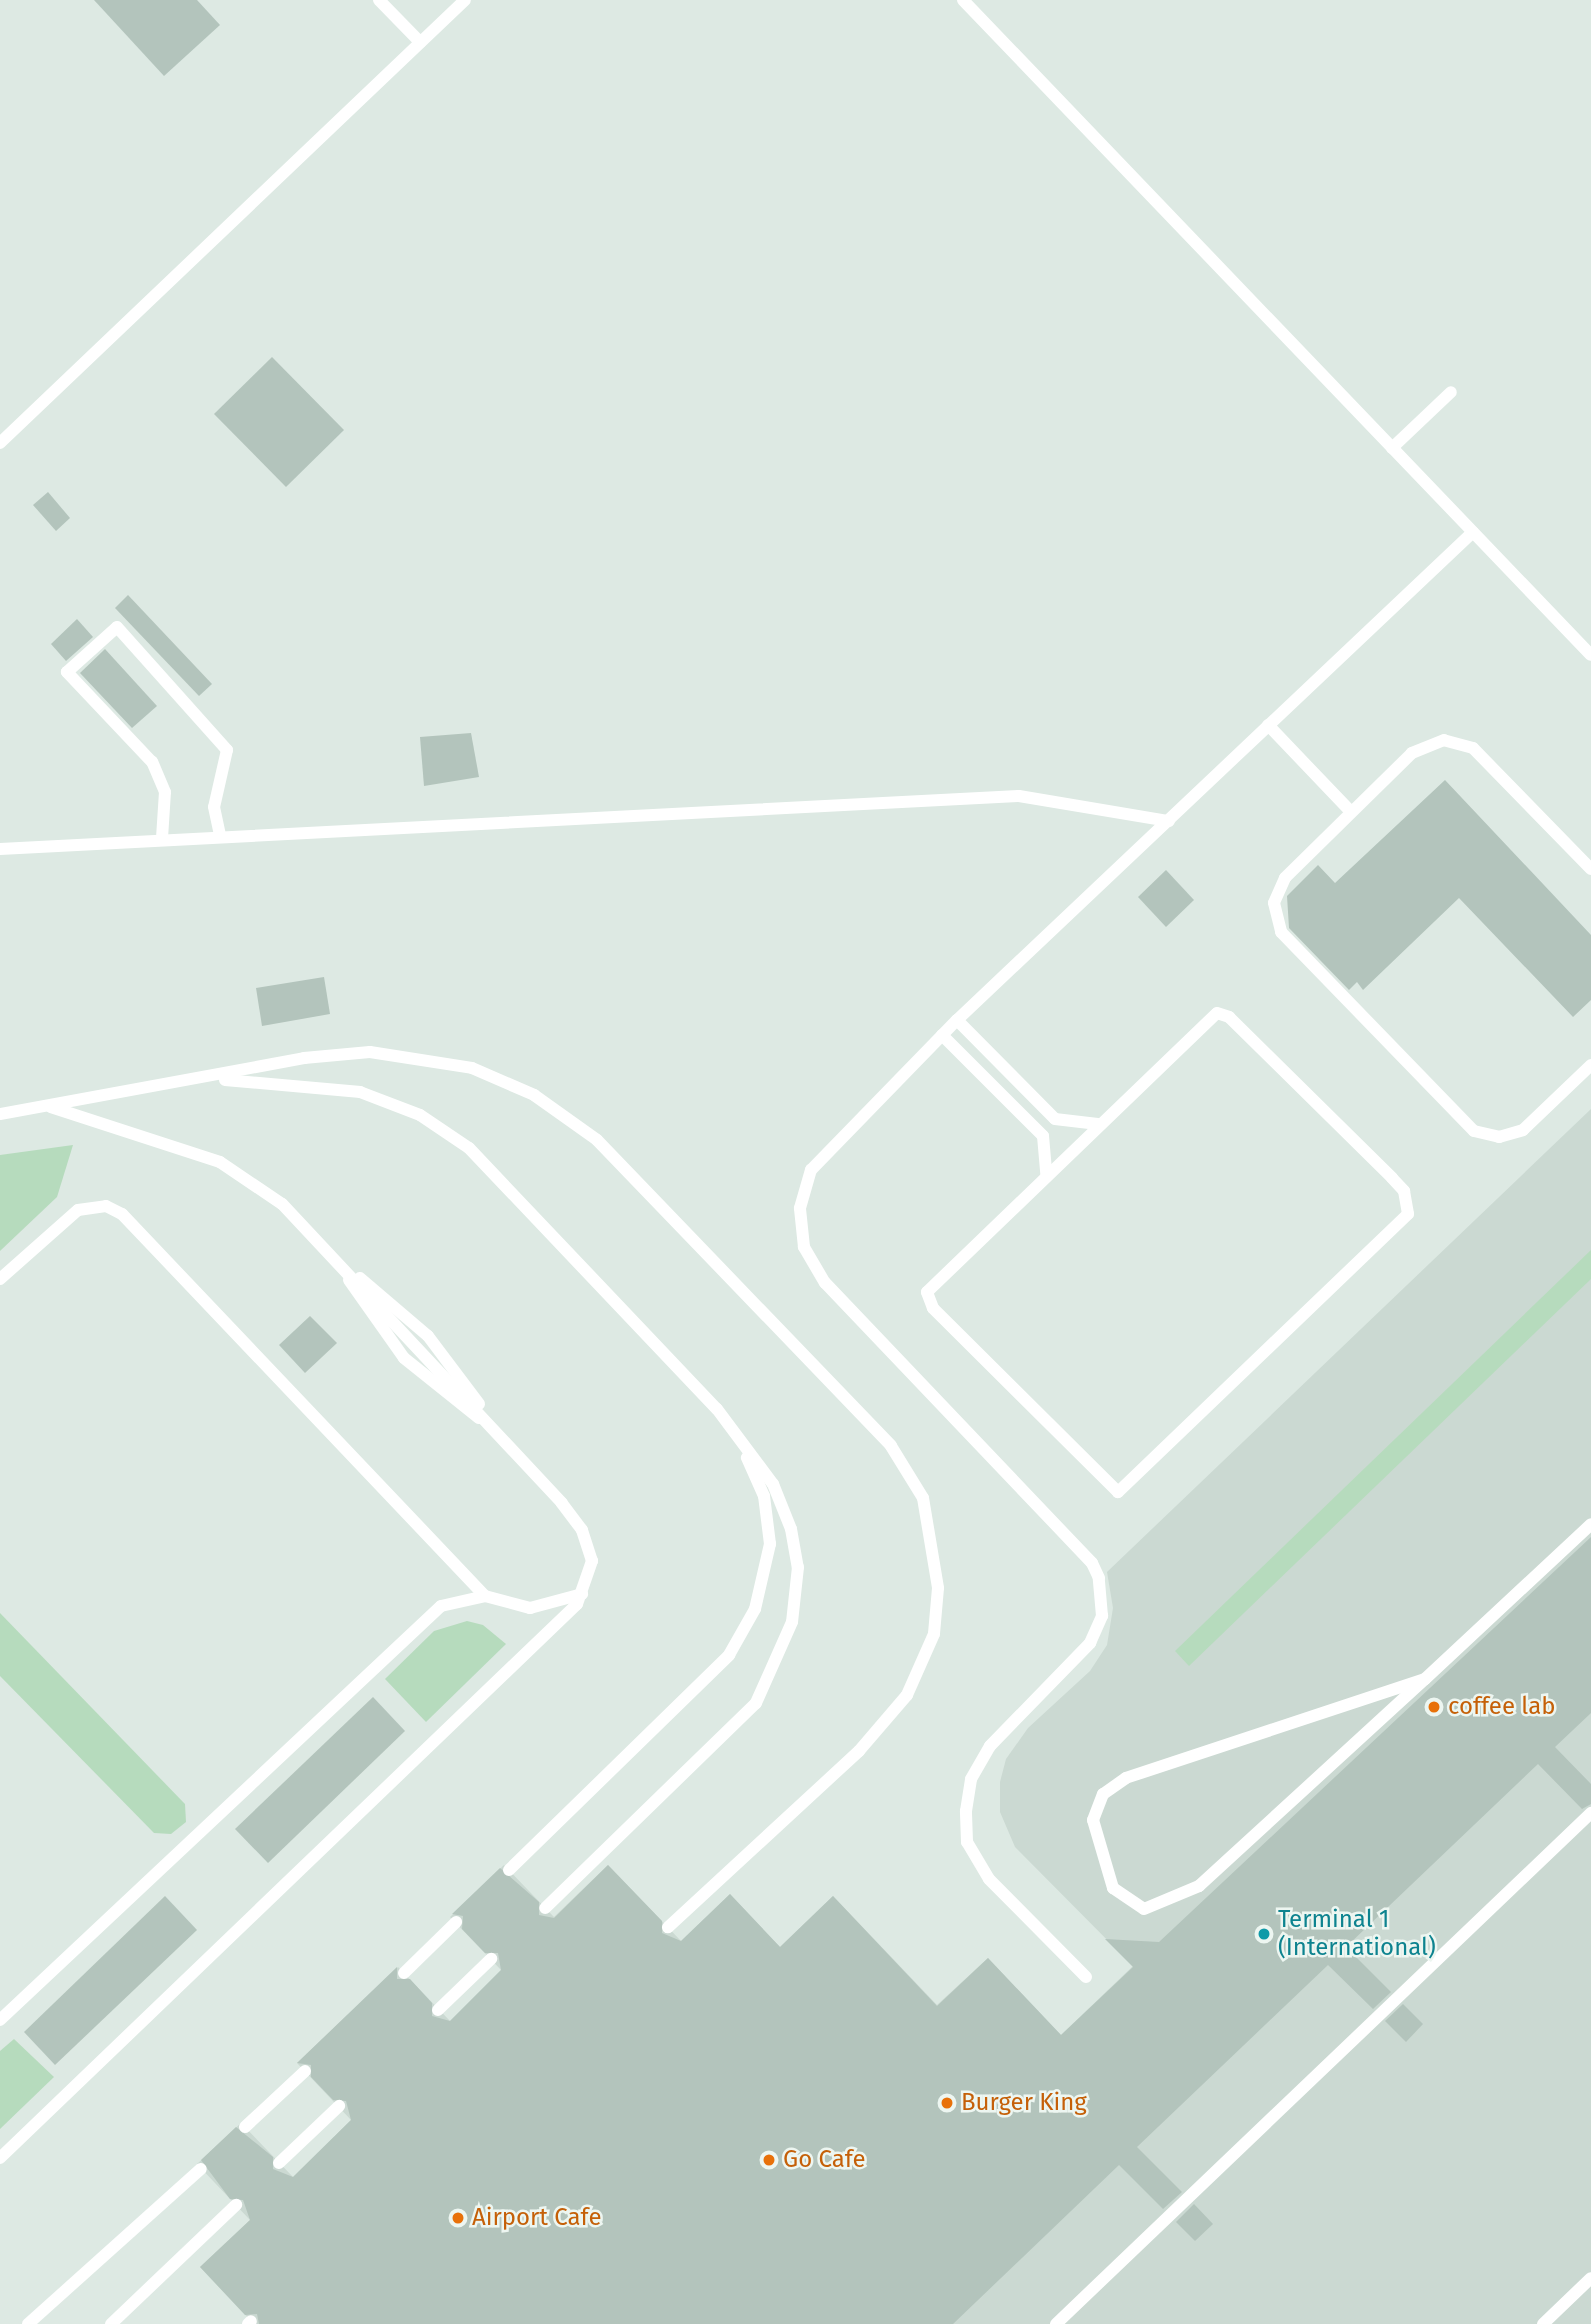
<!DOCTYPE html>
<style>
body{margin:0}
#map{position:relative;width:1591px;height:2324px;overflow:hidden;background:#dde9e3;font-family:"Fira Sans",sans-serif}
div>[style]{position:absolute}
.built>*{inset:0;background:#cbd9d2}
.green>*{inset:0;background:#b6dbbd}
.building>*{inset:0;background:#b3c4bc}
.lane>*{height:12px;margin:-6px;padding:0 6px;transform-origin:6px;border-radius:6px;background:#fff}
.dots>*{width:19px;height:19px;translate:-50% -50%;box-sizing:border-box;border:4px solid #edf6f1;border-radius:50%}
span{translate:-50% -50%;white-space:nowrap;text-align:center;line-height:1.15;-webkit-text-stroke:5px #edf6f1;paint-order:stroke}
.food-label{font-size:24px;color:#c56008}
.left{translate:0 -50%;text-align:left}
.culture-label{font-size:24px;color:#0d838f}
</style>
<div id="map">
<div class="built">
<div style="clip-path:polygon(1591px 1109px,1591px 2324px,254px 2324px,200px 2267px,250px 2220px,197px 2164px,241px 2123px,293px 2177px,351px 2120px,297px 2063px,398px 1967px,450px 2021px,501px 1970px,450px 1917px,504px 1865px,554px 1917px,608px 1865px,681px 1941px,730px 1894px,780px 1947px,833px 1896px,937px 2005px,988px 1958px,1061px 2035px,1133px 1966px,1015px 1847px,1000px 1812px,1000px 1782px,1006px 1759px,1028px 1728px,1090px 1671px,1107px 1645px,1113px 1608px,1107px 1572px)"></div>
</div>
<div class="green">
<div style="clip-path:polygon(73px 1145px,57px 1197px,0 1251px,0 1155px)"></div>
<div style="clip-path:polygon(1591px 1250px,1591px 1279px,1189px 1666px,1175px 1651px)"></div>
<div style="clip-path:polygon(0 1613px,185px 1804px,186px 1822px,171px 1834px,154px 1833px,0 1676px)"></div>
<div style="clip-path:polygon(467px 1621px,483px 1625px,506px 1644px,426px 1722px,385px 1679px,434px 1631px)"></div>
<div style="clip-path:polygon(14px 2039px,54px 2077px,0 2129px,0 2051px)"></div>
</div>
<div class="building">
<div style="clip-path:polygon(94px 0,197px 0,220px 25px,164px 76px)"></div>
<div style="clip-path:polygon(272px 357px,344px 430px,286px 487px,214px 414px)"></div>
<div style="clip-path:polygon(48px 492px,70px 518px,56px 531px,33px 505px)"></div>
<div style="clip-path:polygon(128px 595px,212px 684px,199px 696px,115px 608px)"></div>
<div style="clip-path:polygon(77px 619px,93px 637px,66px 661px,51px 644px)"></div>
<div style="clip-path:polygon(105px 649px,157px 706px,132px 728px,80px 673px)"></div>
<div style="clip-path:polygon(471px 733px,479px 777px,424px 786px,420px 737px)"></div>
<div style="clip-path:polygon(1445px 780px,1591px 935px,1591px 1000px,1573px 1017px,1459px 898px,1363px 990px,1357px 982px,1349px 990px,1289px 928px,1287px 896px,1318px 865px,1335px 883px)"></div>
<div style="clip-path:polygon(1166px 870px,1194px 900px,1166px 927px,1138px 897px)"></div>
<div style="clip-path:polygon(324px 977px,330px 1014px,262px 1026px,256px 988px)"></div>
<div style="clip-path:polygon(310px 1316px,337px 1343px,305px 1373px,279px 1345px)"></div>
<div style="clip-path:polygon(1591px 1537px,1591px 1713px,1555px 1747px,1591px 1784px,1591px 1804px,1582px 1809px,1538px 1764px,1346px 1947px,1391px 1992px,1373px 2009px,1328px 1965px,1137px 2147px,1182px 2192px,1163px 2209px,1119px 2165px,953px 2324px,259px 2324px,257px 2314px,245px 2315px,200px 2267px,250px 2220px,243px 2200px,230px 2199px,201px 2160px,236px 2127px,273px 2157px,273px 2169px,293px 2177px,351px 2120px,346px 2101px,333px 2100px,311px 2077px,311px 2065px,297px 2063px,397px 1967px,397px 1979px,410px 1979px,432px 2003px,432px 2016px,450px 2021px,501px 1970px,498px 1953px,485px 1953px,462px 1929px,463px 1916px,452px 1914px,500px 1868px,539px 1902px,539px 1915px,554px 1918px,608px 1865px,662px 1921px,662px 1933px,681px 1941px,730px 1894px,780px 1947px,833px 1896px,937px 2006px,988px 1958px,1061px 2035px,1133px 1967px,1105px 1939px,1159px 1942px)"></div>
<div style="clip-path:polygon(373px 1697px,405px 1731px,268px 1863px,235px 1829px)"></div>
<div style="clip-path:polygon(165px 1896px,197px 1930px,55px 2065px,24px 2032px)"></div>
<div style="clip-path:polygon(1403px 2004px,1423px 2024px,1406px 2042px,1385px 2021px)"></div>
<div style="clip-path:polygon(1194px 2204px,1213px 2224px,1195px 2241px,1176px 2222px)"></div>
</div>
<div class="lane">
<div style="left:379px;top:0;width:59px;rotate:45.7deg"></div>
<div style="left:963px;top:0;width:907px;rotate:46.21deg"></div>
<div style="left:0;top:443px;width:642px;rotate:-43.61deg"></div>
<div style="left:1392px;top:448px;width:81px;rotate:-43.5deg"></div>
<div style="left:1268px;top:725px;width:120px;rotate:46.3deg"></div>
<div style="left:162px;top:838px;width:46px;rotate:-86.3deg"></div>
<div style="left:165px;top:792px;width:33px;rotate:-113deg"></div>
<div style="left:152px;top:762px;width:124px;rotate:-133.4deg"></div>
<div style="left:67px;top:672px;width:67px;rotate:-42deg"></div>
<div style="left:117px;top:627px;width:165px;rotate:48.2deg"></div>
<div style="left:227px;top:750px;width:58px;rotate:102.8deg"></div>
<div style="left:214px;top:807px;width:29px;rotate:78deg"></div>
<div style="left:0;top:849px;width:1020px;rotate:-2.98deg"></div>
<div style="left:1019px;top:796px;width:152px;rotate:9.5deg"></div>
<div style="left:1591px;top:869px;width:169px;rotate:-134.3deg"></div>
<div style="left:1473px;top:748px;width:30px;rotate:-165deg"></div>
<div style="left:1444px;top:740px;width:35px;rotate:158deg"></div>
<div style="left:1412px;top:753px;width:178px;rotate:135.5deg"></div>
<div style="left:1285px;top:878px;width:27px;rotate:114deg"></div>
<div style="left:1274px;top:903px;width:30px;rotate:76deg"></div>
<div style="left:1281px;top:932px;width:277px;rotate:45.9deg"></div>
<div style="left:1474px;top:1131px;width:26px;rotate:13deg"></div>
<div style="left:1499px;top:1137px;width:25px;rotate:-16deg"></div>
<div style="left:1523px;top:1130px;width:94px;rotate:-43.7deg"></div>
<div style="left:1217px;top:1013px;width:13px;rotate:18deg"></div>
<div style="left:1229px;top:1017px;width:229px;rotate:44.6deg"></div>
<div style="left:1392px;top:1178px;width:18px;rotate:47deg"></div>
<div style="left:1404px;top:1191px;width:23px;rotate:80deg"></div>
<div style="left:1408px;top:1214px;width:402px;rotate:136.2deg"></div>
<div style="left:1118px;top:1492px;width:261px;rotate:-135.2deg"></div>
<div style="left:933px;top:1308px;width:17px;rotate:-111deg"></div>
<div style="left:927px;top:1292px;width:402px;rotate:-43.9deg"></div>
<div style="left:957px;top:1020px;width:139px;rotate:45.3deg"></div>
<div style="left:1055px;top:1119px;width:43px;rotate:6.6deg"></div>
<div style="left:942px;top:1035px;width:143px;rotate:45deg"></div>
<div style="left:1043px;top:1136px;width:38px;rotate:85deg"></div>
<div style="left:225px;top:1080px;width:136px;rotate:5.1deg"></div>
<div style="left:360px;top:1092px;width:64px;rotate:21deg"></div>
<div style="left:420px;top:1115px;width:59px;rotate:34deg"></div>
<div style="left:469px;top:1148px;width:360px;rotate:46.5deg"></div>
<div style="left:717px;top:1409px;width:94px;rotate:53.3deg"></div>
<div style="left:773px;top:1484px;width:48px;rotate:68.2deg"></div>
<div style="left:791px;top:1529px;width:39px;rotate:80deg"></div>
<div style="left:798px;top:1567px;width:55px;rotate:96.2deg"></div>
<div style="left:792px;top:1622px;width:89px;rotate:114deg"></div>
<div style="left:756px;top:1703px;width:294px;rotate:135.8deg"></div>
<div style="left:0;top:1114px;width:309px;rotate:-10.4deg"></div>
<div style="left:304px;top:1058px;width:66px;rotate:-5.2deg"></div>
<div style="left:370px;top:1052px;width:103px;rotate:8.9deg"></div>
<div style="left:472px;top:1068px;width:68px;rotate:23.5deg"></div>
<div style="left:534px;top:1095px;width:77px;rotate:35.5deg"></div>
<div style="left:597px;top:1140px;width:424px;rotate:46.1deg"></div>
<div style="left:891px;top:1446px;width:61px;rotate:58.4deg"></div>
<div style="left:923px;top:1498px;width:91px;rotate:80.5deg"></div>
<div style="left:938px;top:1588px;width:46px;rotate:95deg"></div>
<div style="left:934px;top:1634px;width:67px;rotate:113.9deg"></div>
<div style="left:907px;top:1695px;width:74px;rotate:130.6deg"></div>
<div style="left:859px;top:1751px;width:260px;rotate:137.3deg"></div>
<div style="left:360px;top:1278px;width:89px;rotate:40.5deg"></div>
<div style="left:428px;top:1336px;width:85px;rotate:53.1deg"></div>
<div style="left:0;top:1279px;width:104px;rotate:-41.5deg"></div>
<div style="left:78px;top:1210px;width:28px;rotate:-8deg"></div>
<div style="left:106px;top:1206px;width:18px;rotate:27deg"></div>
<div style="left:122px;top:1214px;width:527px;rotate:46.46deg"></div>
<div style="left:349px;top:1280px;width:95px;rotate:54.8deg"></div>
<div style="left:404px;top:1358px;width:96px;rotate:38.7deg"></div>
<div style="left:1425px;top:1679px;width:315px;rotate:161.7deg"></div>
<div style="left:1126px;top:1778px;width:28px;rotate:145deg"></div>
<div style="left:1103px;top:1794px;width:28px;rotate:111deg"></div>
<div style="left:1093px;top:1820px;width:71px;rotate:73.6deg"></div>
<div style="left:1113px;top:1888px;width:37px;rotate:34deg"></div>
<div style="left:1144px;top:1909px;width:60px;rotate:-22.7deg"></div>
<div style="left:1199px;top:1886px;width:306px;rotate:-42.5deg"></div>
<div style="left:1425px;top:1679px;width:227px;rotate:-43deg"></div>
<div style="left:509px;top:1870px;width:308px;rotate:-44.3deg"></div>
<div style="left:729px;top:1655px;width:53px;rotate:-60.5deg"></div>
<div style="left:755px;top:1609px;width:67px;rotate:-77deg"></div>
<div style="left:770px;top:1544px;width:48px;rotate:-97.1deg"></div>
<div style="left:764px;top:1496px;width:42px;rotate:-114.1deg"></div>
<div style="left:404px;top:1973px;width:73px;rotate:-44.4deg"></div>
<div style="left:1086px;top:1977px;width:138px;rotate:-134.7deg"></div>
<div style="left:989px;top:1879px;width:43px;rotate:-120.7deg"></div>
<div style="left:967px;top:1842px;width:31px;rotate:-92deg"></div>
<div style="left:966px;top:1811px;width:32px;rotate:-81deg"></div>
<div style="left:971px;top:1779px;width:38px;rotate:-60deg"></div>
<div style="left:990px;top:1746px;width:144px;rotate:-45.8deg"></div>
<div style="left:1090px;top:1643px;width:30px;rotate:-66deg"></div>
<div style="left:1102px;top:1616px;width:38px;rotate:-95deg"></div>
<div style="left:1099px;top:1578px;width:17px;rotate:-115deg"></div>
<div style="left:1092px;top:1563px;width:387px;rotate:-133.6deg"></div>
<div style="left:825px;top:1283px;width:42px;rotate:-120.3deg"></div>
<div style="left:804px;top:1247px;width:39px;rotate:-96deg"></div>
<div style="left:800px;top:1208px;width:40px;rotate:-74deg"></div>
<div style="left:811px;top:1170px;width:209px;rotate:-45.8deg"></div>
<div style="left:957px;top:1020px;width:710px;rotate:-43.4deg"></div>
<div style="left:438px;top:2010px;width:74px;rotate:-43.9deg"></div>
<div style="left:0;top:2020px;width:605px;rotate:-43.19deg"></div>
<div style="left:441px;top:1606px;width:45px;rotate:-12.8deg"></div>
<div style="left:485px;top:1596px;width:47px;rotate:14.9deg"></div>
<div style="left:530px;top:1608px;width:54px;rotate:-15.1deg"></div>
<div style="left:245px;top:2127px;width:82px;rotate:-43deg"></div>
<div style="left:0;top:2158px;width:800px;rotate:-43.83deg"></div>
<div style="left:577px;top:1604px;width:46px;rotate:-70.8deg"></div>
<div style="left:592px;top:1561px;width:33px;rotate:-108deg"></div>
<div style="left:582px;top:1530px;width:34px;rotate:-127deg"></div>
<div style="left:562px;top:1503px;width:410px;rotate:-133.1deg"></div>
<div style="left:282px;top:1204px;width:75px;rotate:-145.9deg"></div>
<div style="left:220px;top:1162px;width:178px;rotate:-162deg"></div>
<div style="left:279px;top:2163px;width:83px;rotate:-43.5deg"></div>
<div style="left:28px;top:2324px;width:232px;rotate:-41.9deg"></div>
<div style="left:111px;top:2324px;width:173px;rotate:-43.6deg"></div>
<div style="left:248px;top:2324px;width:4px;rotate:-45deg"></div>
<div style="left:1056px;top:2324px;width:740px;rotate:-43.69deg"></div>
<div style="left:1543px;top:2324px;width:66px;rotate:-43.8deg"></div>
</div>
<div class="dots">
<div style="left:1434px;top:1707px;background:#e8710a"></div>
<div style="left:1264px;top:1934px;background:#0f9aa8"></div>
<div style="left:947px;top:2103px;background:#e8710a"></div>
<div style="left:769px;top:2160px;background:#e8710a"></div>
<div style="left:458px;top:2218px;background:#e8710a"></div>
</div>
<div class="food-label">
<span class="left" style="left:1448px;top:1707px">coffee lab</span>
<span class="left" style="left:961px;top:2103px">Burger King</span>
<span class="left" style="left:783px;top:2160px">Go Cafe</span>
<span class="left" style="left:472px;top:2218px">Airport Cafe</span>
</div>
<div class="culture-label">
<span class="left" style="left:1278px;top:1934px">Terminal 1<br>(International)</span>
</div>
</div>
